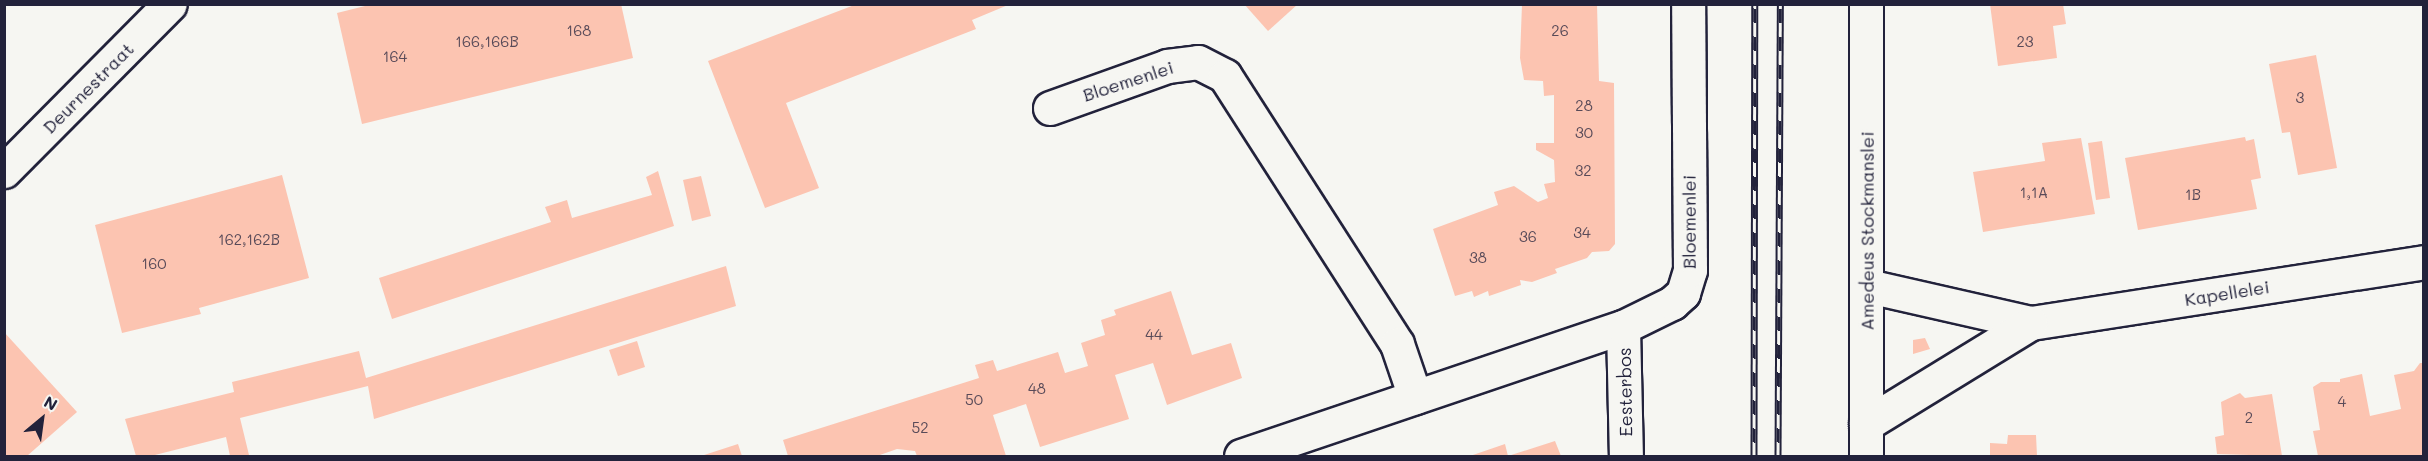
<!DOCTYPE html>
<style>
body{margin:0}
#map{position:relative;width:2428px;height:461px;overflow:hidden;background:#f6f6f2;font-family:Mali,sans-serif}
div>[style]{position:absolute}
.building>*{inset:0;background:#fcc4b1}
.roads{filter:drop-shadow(2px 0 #22223b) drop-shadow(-2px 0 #22223b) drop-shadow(0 2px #22223b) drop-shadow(0 -2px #22223b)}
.street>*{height:33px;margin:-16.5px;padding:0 16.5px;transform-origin:16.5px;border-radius:16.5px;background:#f6f6f2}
.secondary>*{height:33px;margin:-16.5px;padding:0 16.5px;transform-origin:16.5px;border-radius:16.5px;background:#f6f6f2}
.rail>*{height:7px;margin-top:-3.5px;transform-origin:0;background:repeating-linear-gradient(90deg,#f6f6f2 0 14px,#22223b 0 28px);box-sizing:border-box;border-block:2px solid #22223b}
span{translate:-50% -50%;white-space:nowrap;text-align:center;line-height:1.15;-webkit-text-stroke:6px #f6f6f2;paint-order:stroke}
.number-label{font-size:15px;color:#584a58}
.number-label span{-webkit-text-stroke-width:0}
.street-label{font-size:18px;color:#22223b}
.frame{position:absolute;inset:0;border:6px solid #22223b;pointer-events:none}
.north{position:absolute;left:12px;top:389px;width:60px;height:60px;-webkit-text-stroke:4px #f6f6f2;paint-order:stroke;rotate:29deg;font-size:16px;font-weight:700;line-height:24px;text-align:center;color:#22223b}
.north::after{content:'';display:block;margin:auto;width:21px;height:27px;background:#22223b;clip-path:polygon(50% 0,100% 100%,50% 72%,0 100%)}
</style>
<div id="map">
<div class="building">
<div style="clip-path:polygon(373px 4px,621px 4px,633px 58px,362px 124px,337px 13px)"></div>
<div style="clip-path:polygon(857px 4px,1008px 5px,972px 20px,976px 29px,786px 103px,819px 188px,765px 208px,708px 61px)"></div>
<div style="clip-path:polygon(1244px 4px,1298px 4px,1268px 31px)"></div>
<div style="clip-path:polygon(1522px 4px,1597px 4px,1599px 81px,1614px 83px,1615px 244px,1609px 251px,1592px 252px,1587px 258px,1555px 269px,1557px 273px,1532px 282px,1520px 280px,1521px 285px,1489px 296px,1488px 291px,1474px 297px,1472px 291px,1455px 296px,1433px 229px,1498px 205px,1494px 192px,1514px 186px,1538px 202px,1548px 198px,1544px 184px,1555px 182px,1554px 160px,1536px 150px,1536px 143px,1554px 143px,1554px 95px,1544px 96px,1543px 81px,1524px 80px,1520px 58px)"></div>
<div style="clip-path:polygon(1990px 4px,2063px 4px,2066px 24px,2053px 26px,2057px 58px,1998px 66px)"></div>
<div style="clip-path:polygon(2316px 55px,2337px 168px,2298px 175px,2290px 132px,2282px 133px,2269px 64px)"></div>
<div style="clip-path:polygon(2245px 137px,2246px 141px,2254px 139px,2261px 178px,2251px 180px,2257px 209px,2138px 230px,2125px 158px)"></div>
<div style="clip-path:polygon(2081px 138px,2095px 214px,1983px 232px,1973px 172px,2045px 161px,2042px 143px)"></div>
<div style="clip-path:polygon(2102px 141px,2110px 198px,2096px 200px,2088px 143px)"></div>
<div style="clip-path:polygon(658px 171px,674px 226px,392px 319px,379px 278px,551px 222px,545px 207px,567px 200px,572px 218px,652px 195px,646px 177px)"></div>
<div style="clip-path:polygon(282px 175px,309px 278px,199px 308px,201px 314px,122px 333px,95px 225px)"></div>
<div style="clip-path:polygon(701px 176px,711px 216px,692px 221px,683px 180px)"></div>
<div style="clip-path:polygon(726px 266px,736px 306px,374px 419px,368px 386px,240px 418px,249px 455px,245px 456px,230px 456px,226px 437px,151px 456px,136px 456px,125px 419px,234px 392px,232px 382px,359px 351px,366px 378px)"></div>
<div style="clip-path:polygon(1171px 291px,1192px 355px,1231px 343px,1242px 378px,1167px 405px,1153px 363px,1115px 375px,1129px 419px,1040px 447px,1026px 404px,993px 415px,1006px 456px,917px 456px,915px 451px,897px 449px,877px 456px,788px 456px,783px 440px,979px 378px,975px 365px,993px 360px,997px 371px,1058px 352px,1065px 373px,1088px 366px,1081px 343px,1105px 335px,1101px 320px,1116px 315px,1114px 310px)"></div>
<div style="clip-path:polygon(4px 332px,77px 412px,27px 456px,4px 456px)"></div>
<div style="clip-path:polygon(1925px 338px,1930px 349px,1913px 354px,1913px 340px)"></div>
<div style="clip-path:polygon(637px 341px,645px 367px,618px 376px,609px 350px)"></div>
<div style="clip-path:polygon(2420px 363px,2424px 363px,2424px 456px,2318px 456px,2313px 431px,2320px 430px,2313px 387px,2321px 382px,2340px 382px,2340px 379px,2362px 374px,2370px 416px,2401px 409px,2394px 375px,2414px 371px)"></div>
<div style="clip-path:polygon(2240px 393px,2245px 398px,2272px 394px,2282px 456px,2217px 454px,2215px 437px,2224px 435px,2221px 402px)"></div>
<div style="clip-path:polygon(2008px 435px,2036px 435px,2037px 456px,1990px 456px,1990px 443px,2007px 444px)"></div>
<div style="clip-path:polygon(1555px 441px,1561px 456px,1470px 456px,1505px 444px,1508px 456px)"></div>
<div style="clip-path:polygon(738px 444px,742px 456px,701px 456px)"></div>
</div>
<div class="roads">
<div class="street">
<div style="left:1050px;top:108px;width:124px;rotate:-19.7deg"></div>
<div style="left:1167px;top:66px;width:31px;rotate:-7deg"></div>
<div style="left:1198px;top:62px;width:30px;rotate:27deg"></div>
<div style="left:1225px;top:76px;width:318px;rotate:57.3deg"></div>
<div style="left:1397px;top:344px;width:56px;rotate:71.2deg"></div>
<div style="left:1868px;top:286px;width:167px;rotate:12.8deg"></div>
<div style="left:2031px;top:323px;width:398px;rotate:-8.8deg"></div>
<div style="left:1623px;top:327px;width:129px;rotate:88.7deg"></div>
<div style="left:1866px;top:424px;width:193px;rotate:-31.5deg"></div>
<div style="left:1241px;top:456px;width:403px;rotate:-18.7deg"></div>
<div style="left:1623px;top:327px;width:55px;rotate:-26.1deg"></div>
<div style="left:1672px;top:303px;width:15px;rotate:-42deg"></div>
<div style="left:1683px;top:293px;width:24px;rotate:-73deg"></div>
<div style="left:1690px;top:270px;width:266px;rotate:-90.4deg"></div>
<div style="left:1866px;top:456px;width:452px;rotate:-90deg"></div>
</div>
<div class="secondary">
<div style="left:4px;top:171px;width:235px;rotate:-45.2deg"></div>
</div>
</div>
<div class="rail">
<div style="left:1754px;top:456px;width:452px;rotate:-89.9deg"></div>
<div style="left:1778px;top:456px;width:452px;rotate:-89.7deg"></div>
</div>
<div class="number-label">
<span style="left:579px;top:31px">168</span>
<span style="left:1560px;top:31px">26</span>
<span style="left:487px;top:42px">166,166B</span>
<span style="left:2025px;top:42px">23</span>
<span style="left:395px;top:57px">164</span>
<span style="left:2300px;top:98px">3</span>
<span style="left:1584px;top:106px">28</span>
<span style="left:1584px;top:133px">30</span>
<span style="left:1583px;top:171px">32</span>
<span style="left:2034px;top:193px">1,1A</span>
<span style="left:2193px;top:195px">1B</span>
<span style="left:1582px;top:233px">34</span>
<span style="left:1528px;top:237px">36</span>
<span style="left:249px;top:240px">162,162B</span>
<span style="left:1478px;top:258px">38</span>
<span style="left:154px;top:264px">160</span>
<span style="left:1154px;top:335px">44</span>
<span style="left:1037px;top:389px">48</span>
<span style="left:974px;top:400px">50</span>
<span style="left:2342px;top:402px">4</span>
<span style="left:2249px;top:418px">2</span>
<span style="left:920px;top:428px">52</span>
</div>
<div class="street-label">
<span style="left:1128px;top:81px;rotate:-18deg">Bloemenlei</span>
<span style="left:88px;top:88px;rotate:-45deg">Deurnestraat</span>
<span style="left:1689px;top:222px;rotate:-90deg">Bloemenlei</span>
<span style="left:1867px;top:231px;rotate:-90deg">Amedeus Stockmanslei</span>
<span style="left:2227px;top:293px;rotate:-9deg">Kapellelei</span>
<span style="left:1625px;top:392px;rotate:-91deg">Eesterbos</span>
</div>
<div class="frame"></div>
<div class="north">N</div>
</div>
